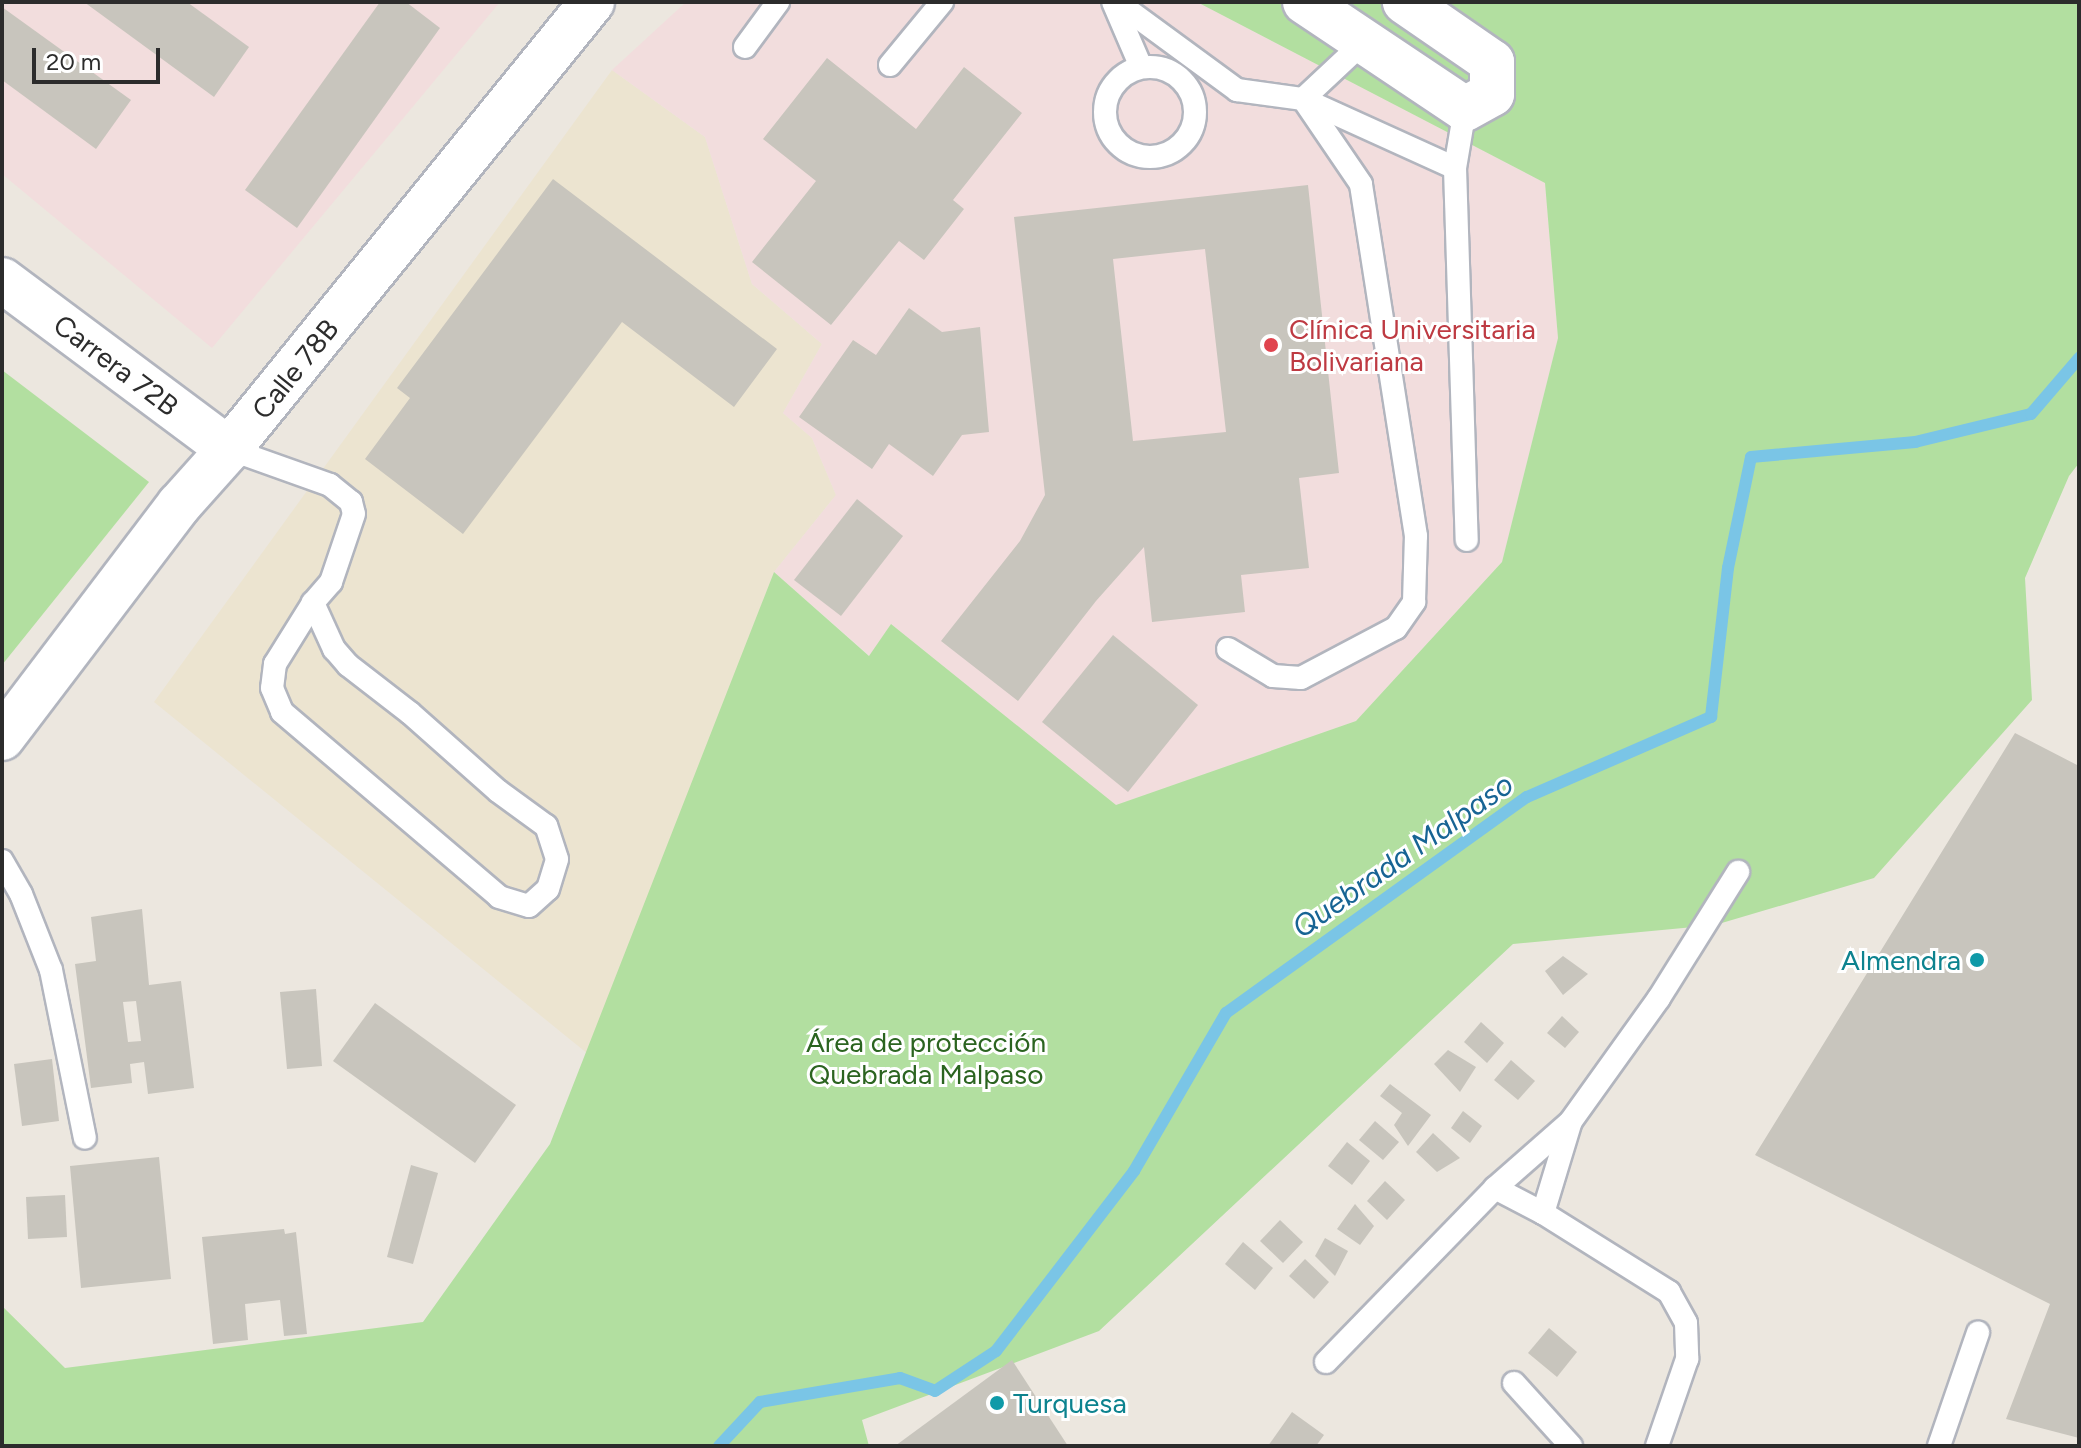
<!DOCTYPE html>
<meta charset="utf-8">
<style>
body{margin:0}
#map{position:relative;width:2081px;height:1448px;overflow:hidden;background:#ece7df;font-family:Figtree,sans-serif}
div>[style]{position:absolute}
.education>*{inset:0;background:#ece4d0}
.medical>*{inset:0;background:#f2dddd}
.green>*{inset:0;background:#b2dfa0}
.stream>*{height:12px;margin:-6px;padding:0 6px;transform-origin:6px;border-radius:6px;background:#7ac5e6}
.building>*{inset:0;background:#c8c5bd}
.roads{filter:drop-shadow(2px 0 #b2b5be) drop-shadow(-2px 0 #b2b5be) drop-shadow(0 2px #b2b5be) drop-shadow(0 -2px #b2b5be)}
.service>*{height:22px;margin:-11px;padding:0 11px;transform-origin:11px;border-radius:11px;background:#fff}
.service>.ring{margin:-11px;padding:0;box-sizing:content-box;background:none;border:22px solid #fff;border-radius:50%}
.minor>*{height:44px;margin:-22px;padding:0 22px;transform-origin:22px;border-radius:22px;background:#fff}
.tertiary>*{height:44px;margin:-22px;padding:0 22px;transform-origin:22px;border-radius:22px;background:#fff}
.dots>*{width:22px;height:22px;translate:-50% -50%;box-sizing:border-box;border:4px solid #fff;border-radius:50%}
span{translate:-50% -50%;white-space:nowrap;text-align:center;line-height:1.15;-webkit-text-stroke:6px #fff;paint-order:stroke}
.health-label{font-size:28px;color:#be3a42}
.left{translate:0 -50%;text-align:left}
.street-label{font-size:28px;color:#2c2c2c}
.culture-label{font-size:28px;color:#0d838f}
.right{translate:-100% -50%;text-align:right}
.park-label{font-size:28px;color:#2b6420}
.water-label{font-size:30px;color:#176494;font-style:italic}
.frame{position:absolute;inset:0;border:4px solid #2c2c2c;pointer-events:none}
.scale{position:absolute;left:32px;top:48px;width:128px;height:36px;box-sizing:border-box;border:4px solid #2c2c2c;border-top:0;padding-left:10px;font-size:24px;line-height:28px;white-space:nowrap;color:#2c2c2c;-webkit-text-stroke:6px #fff;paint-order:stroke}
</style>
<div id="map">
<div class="education">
<div style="clip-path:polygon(612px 70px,705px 137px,752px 284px,822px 344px,783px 413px,812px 438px,836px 495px,774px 572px,588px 1054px,154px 702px)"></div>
</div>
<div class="medical">
<div style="clip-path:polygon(2px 2px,500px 2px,212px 348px,2px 174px)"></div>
<div style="clip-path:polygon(686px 2px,1197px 2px,1545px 183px,1558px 338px,1502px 562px,1356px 721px,1116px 805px,891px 624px,870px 656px,774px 572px,836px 495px,812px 438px,783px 413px,822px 344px,752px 284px,705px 137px,612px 70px)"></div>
</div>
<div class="green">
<div style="clip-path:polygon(1197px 2px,2079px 2px,2079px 463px,2069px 476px,2025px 578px,2032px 700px,1874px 878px,1715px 925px,1513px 944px,1099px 1331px,862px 1420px,869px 1446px,2px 1446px,2px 1306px,65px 1368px,423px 1322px,550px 1144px,774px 572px,869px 656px,891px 624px,1116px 805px,1356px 721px,1502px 562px,1558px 338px,1545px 183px)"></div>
<div style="clip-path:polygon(2px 370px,149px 482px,2px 665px)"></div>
</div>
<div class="stream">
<div style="left:719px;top:1446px;width:60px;rotate:-47deg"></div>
<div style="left:760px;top:1402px;width:142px;rotate:-9.7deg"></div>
<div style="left:900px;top:1378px;width:37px;rotate:20deg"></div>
<div style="left:935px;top:1391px;width:73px;rotate:-33.3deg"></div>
<div style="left:996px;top:1351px;width:227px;rotate:-52.5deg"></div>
<div style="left:1134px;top:1171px;width:183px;rotate:-59.8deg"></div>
<div style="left:1226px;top:1013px;width:370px;rotate:-35.7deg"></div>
<div style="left:1527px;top:797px;width:201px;rotate:-23.5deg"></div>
<div style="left:1711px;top:717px;width:150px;rotate:-83.5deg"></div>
<div style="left:1728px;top:568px;width:113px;rotate:-78.3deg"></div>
<div style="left:1751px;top:457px;width:165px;rotate:-5.2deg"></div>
<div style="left:1915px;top:442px;width:119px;rotate:-13.6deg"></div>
<div style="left:2031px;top:414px;width:74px;rotate:-49.4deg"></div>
</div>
<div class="building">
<div style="clip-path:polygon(84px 2px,187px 2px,249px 47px,214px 97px)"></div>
<div style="clip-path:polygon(380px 2px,406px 2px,440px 28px,297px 228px,245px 190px)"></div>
<div style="clip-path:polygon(2px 7px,131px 100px,96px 149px,2px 80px)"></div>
<div style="clip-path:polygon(827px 58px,916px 129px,964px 67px,1022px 113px,953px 200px,964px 209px,924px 260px,899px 241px,831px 325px,752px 262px,816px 181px,763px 139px)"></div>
<div style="clip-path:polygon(553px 179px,777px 349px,734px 407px,622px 322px,463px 534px,365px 459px,410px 398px,397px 388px)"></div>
<div style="clip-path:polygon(evenodd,1308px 185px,1339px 473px,1299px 478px,1309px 568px,1241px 575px,1245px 612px,1152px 622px,1144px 547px,1096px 601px,1018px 701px,941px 641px,1020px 541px,1045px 495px,1014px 217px,1308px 185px,1205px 249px,1226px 432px,1133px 441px,1113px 259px,1205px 249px)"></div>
<div style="clip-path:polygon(909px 308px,942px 332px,980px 327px,989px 432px,962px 435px,933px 476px,889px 444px,872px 469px,799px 417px,853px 340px,876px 355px)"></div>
<div style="clip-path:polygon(857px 499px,903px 536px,841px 616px,794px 580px)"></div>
<div style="clip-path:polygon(1113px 635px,1198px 705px,1128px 792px,1042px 722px)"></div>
<div style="clip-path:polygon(2015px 733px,2079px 766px,2079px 1438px,2006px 1419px,2050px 1304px,1755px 1155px)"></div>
<div style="clip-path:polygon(evenodd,142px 909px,149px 985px,181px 981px,194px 1088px,148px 1094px,144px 1062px,130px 1064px,132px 1083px,91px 1088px,75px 964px,96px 961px,91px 917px,142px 909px,136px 1001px,141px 1041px,128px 1042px,123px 1002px,136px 1001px)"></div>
<div style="clip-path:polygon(1563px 956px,1588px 974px,1563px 995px,1545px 971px)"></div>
<div style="clip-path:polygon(316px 989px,322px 1066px,287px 1069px,280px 992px)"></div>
<div style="clip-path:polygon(375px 1003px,516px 1105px,475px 1163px,333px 1061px)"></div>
<div style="clip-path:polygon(1562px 1016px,1579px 1032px,1565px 1048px,1547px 1033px)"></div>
<div style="clip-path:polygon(1481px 1022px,1504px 1043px,1487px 1063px,1464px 1042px)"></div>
<div style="clip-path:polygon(1448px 1050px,1476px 1067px,1460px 1092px,1434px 1064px)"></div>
<div style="clip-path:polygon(52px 1059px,59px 1121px,22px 1126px,14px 1064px)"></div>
<div style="clip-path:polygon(1511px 1060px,1535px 1081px,1518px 1100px,1494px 1080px)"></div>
<div style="clip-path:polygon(1390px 1084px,1431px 1115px,1408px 1146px,1394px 1125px,1402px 1113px,1380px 1096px)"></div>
<div style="clip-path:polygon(1463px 1111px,1482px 1126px,1470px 1143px,1451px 1128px)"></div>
<div style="clip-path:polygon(1375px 1121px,1399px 1142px,1383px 1160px,1359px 1140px)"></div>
<div style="clip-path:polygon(1433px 1133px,1460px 1158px,1437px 1172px,1416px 1152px)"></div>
<div style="clip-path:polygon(1347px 1142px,1370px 1161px,1352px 1185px,1328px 1166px)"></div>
<div style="clip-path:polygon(159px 1157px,171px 1279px,81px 1288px,70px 1166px)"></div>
<div style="clip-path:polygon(411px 1165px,438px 1173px,413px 1264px,387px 1257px)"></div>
<div style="clip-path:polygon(1385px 1181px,1405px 1200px,1387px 1220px,1367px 1201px)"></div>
<div style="clip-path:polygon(65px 1195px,67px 1237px,28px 1239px,26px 1197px)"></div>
<div style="clip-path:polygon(1355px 1204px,1374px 1226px,1360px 1245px,1337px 1229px)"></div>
<div style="clip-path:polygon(1280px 1220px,1303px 1242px,1283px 1263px,1260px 1241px)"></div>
<div style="clip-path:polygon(284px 1229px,285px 1234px,296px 1232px,307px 1334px,284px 1336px,280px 1300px,245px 1304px,248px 1340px,213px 1344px,202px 1237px)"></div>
<div style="clip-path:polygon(1325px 1238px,1348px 1251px,1335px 1276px,1315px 1256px)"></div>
<div style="clip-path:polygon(1243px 1242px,1273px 1268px,1255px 1290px,1225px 1264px)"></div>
<div style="clip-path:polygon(1305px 1259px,1329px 1282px,1314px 1299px,1289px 1276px)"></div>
<div style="clip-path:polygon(1549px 1328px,1577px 1352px,1557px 1377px,1528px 1353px)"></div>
<div style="clip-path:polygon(1012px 1360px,1068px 1446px,895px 1446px)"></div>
<div style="clip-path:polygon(1292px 1412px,1324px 1435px,1316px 1446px,1268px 1446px)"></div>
</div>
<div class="roads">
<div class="service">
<div style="left:1113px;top:2px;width:71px;rotate:66.7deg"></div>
<div style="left:1117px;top:2px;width:149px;rotate:36.3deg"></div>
<div style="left:1237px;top:90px;width:67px;rotate:7.8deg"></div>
<div style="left:1303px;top:99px;width:167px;rotate:24.4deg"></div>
<div style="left:745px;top:47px;width:56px;rotate:-53.7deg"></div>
<div style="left:890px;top:65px;width:82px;rotate:-50.5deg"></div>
<div class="ring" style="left:1105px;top:67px;width:68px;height:68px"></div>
<div style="left:1465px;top:109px;width:60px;rotate:99.6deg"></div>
<div style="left:1455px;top:168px;width:372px;rotate:88.2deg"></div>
<div style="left:229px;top:449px;width:107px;rotate:19.6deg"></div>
<div style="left:330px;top:485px;width:27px;rotate:39deg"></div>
<div style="left:351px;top:502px;width:12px;rotate:76deg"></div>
<div style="left:354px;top:514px;width:72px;rotate:108.7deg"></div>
<div style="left:331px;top:582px;width:28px;rotate:131deg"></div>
<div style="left:313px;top:603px;width:72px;rotate:121.9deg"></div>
<div style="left:275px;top:664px;width:24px;rotate:97deg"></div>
<div style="left:272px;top:688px;width:26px;rotate:67deg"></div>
<div style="left:282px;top:712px;width:285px;rotate:40.4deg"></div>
<div style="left:499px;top:897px;width:31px;rotate:17deg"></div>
<div style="left:529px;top:906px;width:25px;rotate:-42deg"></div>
<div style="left:548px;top:889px;width:31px;rotate:-73deg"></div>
<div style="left:557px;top:859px;width:35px;rotate:-108deg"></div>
<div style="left:546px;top:826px;width:59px;rotate:-143.9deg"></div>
<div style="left:498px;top:791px;width:118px;rotate:-138.4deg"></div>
<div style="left:410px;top:713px;width:78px;rotate:-142.3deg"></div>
<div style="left:348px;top:665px;width:21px;rotate:-131deg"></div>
<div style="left:334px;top:649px;width:51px;rotate:-114.5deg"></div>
<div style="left:1228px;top:649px;width:52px;rotate:31deg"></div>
<div style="left:1273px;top:676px;width:28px;rotate:4deg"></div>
<div style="left:1301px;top:678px;width:107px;rotate:-27.8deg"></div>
<div style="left:1396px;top:628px;width:32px;rotate:-55deg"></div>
<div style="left:1414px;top:602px;width:66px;rotate:-88.3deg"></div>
<div style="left:1416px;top:536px;width:356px;rotate:-98.9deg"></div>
<div style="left:1361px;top:184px;width:103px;rotate:-124.3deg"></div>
<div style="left:1303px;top:99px;width:83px;rotate:-43.1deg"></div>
<div style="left:2px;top:861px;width:38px;rotate:60deg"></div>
<div style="left:21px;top:894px;width:82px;rotate:68.5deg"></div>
<div style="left:51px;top:970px;width:171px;rotate:78.6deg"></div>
<div style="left:1495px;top:1188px;width:54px;rotate:27.5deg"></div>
<div style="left:1543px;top:1213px;width:149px;rotate:32.1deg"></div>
<div style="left:1669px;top:1292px;width:35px;rotate:61deg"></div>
<div style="left:1686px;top:1323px;width:36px;rotate:88deg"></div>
<div style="left:1687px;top:1359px;width:92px;rotate:109deg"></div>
<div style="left:1543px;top:1213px;width:96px;rotate:-73.1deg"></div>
<div style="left:1571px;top:1121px;width:151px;rotate:-54.4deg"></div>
<div style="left:1659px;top:998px;width:149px;rotate:-57.9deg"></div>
<div style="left:1326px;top:1362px;width:243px;rotate:-45.8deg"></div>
<div style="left:1495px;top:1188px;width:100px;rotate:-41.3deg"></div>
<div style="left:1514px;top:1383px;width:85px;rotate:47.9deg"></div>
<div style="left:1939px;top:1446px;width:120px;rotate:-71deg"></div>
</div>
<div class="minor">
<div style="left:1305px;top:2px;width:192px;rotate:33.8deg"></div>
<div style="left:1465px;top:109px;width:31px;rotate:-29deg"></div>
<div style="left:1492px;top:94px;width:32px;rotate:-90deg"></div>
<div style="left:1492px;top:62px;width:106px;rotate:-145.4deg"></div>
<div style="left:2px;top:280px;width:283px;rotate:36.7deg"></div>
</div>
<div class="tertiary">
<div style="left:2px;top:738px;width:293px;rotate:-52.8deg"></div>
<div style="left:179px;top:505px;width:75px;rotate:-48.2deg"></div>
<div style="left:229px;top:449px;width:576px;rotate:-50.92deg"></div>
</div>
</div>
<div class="dots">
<div style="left:1271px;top:345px;background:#e0444e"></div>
<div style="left:1977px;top:960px;background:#0f9aa8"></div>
<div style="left:997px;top:1403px;background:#0f9aa8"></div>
</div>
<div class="health-label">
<span class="left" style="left:1289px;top:345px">Clínica Universitaria<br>Bolivariana</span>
</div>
<div class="street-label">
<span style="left:116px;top:365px;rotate:37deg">Carrera 72B</span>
<span style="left:295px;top:369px;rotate:-51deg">Calle 78B</span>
</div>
<div class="culture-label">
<span class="right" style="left:1961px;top:960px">Almendra</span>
<span class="left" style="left:1013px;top:1403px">Turquesa</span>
</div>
<div class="park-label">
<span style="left:926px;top:1058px">Área de protección<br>Quebrada Malpaso</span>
</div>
<div class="water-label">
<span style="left:1403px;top:856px;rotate:-35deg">Quebrada Malpaso</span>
</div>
<div class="frame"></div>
<div class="scale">20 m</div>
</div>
